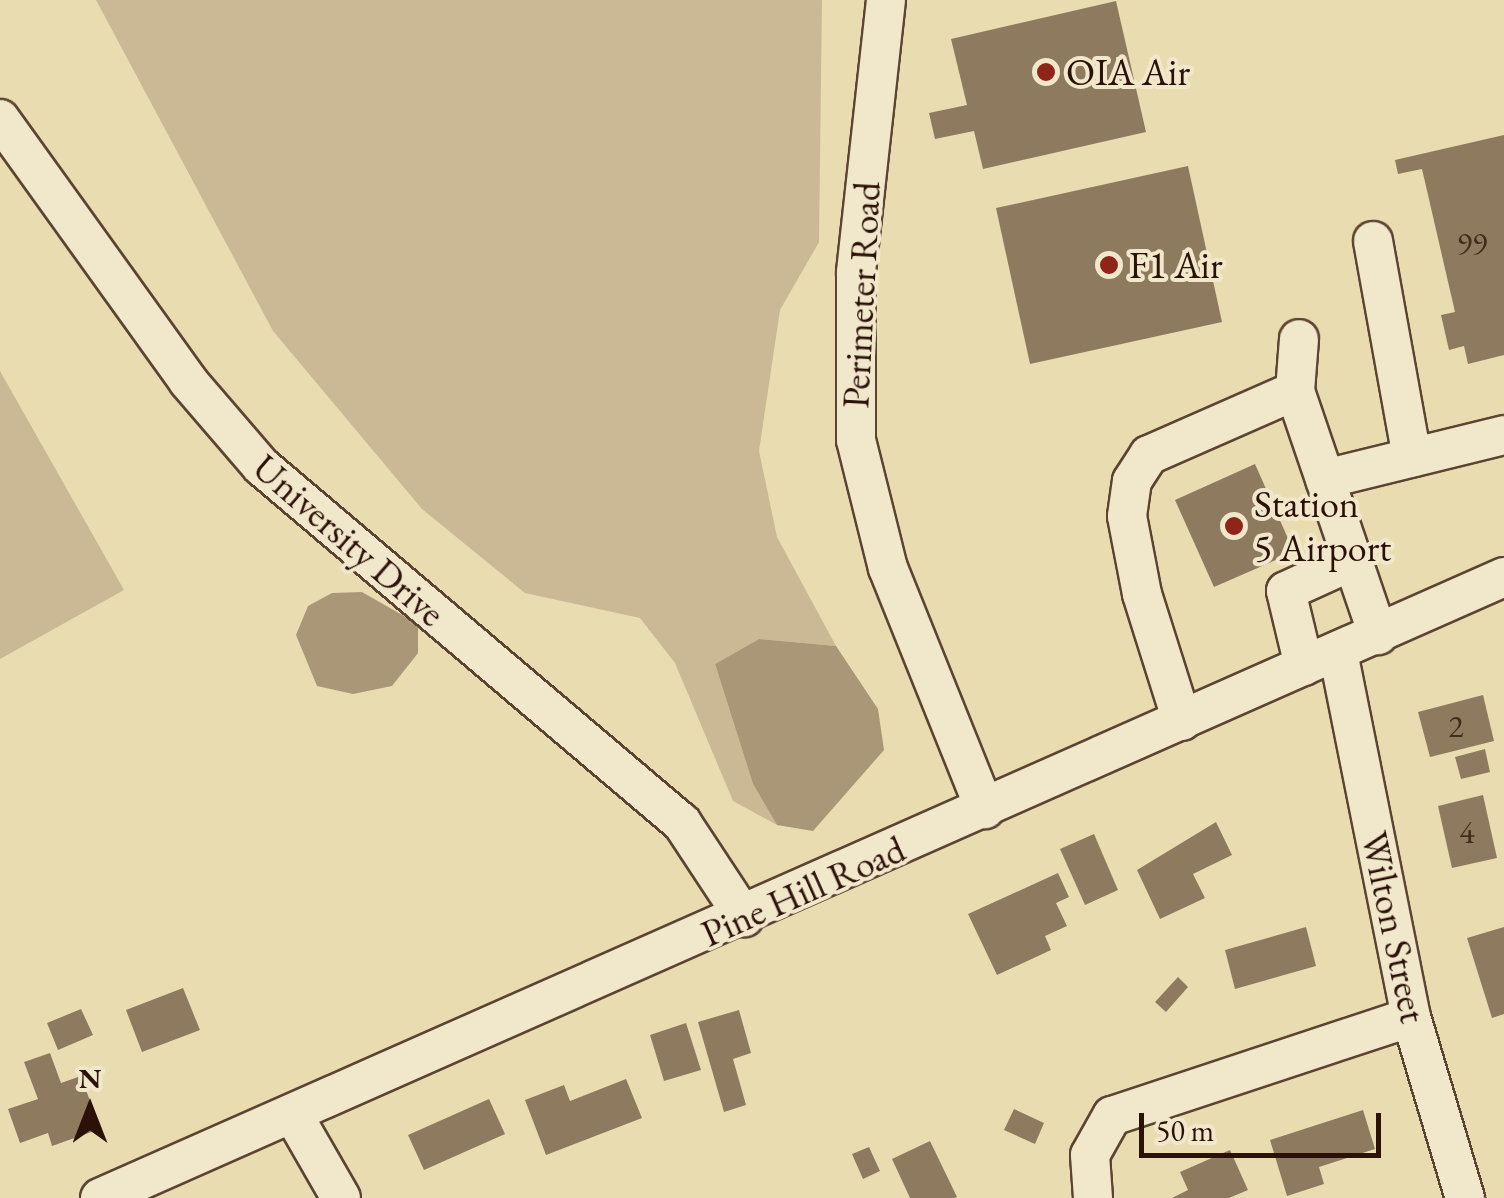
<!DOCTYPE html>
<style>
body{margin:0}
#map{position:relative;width:1504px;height:1198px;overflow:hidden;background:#eadcb1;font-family:"EB Garamond",serif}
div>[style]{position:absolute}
.green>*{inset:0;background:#cab994}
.water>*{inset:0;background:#a99777}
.building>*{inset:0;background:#8e7b5f}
.roads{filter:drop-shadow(2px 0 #5b4432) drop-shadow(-2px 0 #5b4432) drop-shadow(0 2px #5b4432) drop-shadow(0 -2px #5b4432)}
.minor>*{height:38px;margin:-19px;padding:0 19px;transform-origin:19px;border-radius:19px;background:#f1e8cc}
.dots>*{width:28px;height:28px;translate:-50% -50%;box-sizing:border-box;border:5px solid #f1e8cc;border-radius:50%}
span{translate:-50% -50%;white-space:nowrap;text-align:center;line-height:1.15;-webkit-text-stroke:8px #f1e8cc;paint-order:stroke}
.number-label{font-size:32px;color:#442c1d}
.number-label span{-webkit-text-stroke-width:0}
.poi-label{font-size:38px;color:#2b1107}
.left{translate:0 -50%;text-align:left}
.street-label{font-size:38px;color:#2b1107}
.north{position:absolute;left:40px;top:1058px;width:100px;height:100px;-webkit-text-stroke:8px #f1e8cc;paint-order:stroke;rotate:0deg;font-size:28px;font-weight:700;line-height:40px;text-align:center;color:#2b1107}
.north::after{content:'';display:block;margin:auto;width:35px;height:45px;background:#2b1107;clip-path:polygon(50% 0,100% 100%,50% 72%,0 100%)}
.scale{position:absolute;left:1139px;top:1113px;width:242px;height:45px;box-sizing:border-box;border:5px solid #2b1107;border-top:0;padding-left:12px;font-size:30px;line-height:35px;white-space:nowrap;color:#2b1107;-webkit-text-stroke:8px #f1e8cc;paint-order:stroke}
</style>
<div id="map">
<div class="green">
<div style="clip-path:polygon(96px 0,822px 0,819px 242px,780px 310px,759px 451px,777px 537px,836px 646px,759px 639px,715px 664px,753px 784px,777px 825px,733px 801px,675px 663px,640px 618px,525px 593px,422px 509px,273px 331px)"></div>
<div style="clip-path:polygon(0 371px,124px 590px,0 659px)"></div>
</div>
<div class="water">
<div style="clip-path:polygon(362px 592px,418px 624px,418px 653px,392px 686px,353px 694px,317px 686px,296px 635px,308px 606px,332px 593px)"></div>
<div style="clip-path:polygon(759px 639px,836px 646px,878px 709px,884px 750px,813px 831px,777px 825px,753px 784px,715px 664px)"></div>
</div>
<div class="building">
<div style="clip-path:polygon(1116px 1px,1146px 132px,983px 169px,974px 131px,935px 139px,929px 113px,967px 105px,951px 39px)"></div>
<div style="clip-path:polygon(1504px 135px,1504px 355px,1468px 364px,1464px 346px,1449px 350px,1441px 315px,1455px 312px,1422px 169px,1398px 174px,1395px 160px)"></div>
<div style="clip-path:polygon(1188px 166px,1222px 322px,1030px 364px,996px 208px)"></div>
<div style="clip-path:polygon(1255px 464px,1294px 552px,1214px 587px,1175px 500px)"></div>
<div style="clip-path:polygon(1483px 695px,1494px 741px,1430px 757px,1418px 712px)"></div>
<div style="clip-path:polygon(1485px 749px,1490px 772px,1461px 779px,1455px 757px)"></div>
<div style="clip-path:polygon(1483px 795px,1497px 858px,1452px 868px,1438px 806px)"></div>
<div style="clip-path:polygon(1216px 822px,1232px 855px,1193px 874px,1205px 898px,1160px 919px,1137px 870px)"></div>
<div style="clip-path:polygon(1094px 834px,1118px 890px,1085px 905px,1060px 849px)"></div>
<div style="clip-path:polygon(1058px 873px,1069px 897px,1056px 903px,1067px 926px,1045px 936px,1051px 950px,997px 975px,968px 914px)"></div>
<div style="clip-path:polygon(1306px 927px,1316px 966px,1235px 989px,1225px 950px)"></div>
<div style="clip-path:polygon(1504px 927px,1504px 1014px,1492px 1018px,1467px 938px)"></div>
<div style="clip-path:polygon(1178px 977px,1188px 987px,1166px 1012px,1155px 1002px)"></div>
<div style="clip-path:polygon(183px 988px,200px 1030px,142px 1052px,126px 1010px)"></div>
<div style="clip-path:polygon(81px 1009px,93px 1035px,58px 1050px,47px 1023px)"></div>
<div style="clip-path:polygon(739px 1010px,751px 1053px,733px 1059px,746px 1105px,724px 1112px,698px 1022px)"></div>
<div style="clip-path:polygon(686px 1023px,701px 1070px,664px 1081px,650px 1035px)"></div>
<div style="clip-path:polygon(50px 1053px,61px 1083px,81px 1076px,100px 1129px,52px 1146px,48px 1133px,20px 1143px,8px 1109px,38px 1099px,24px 1062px)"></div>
<div style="clip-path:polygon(626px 1079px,642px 1118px,546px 1155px,525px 1100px,564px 1085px,570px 1101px)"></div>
<div style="clip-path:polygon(489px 1099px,505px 1134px,424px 1170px,408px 1135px)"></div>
<div style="clip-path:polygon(1014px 1109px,1044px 1123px,1035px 1144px,1004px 1130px)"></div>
<div style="clip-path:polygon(1363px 1110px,1375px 1149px,1319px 1167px,1324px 1184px,1287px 1196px,1270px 1140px)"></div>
<div style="clip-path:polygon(930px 1141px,957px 1197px,954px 1198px,910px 1198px,892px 1159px)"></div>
<div style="clip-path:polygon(869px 1147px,880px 1171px,863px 1179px,852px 1154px)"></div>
<div style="clip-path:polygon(1230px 1150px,1248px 1190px,1229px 1198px,1172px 1198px,1188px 1190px,1180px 1172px)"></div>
</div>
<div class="roads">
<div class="minor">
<div style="left:886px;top:0;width:275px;rotate:96.3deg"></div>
<div style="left:856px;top:273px;width:167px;rotate:90deg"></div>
<div style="left:856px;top:440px;width:132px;rotate:76deg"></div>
<div style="left:888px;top:568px;width:260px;rotate:68.1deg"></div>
<div style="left:0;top:119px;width:322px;rotate:54.3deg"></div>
<div style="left:188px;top:381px;width:112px;rotate:49.3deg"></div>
<div style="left:261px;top:466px;width:552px;rotate:40.3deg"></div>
<div style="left:682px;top:823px;width:113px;rotate:56.6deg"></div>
<div style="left:1373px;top:241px;width:220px;rotate:79.8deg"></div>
<div style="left:1295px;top:391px;width:52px;rotate:-85.6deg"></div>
<div style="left:1325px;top:479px;width:184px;rotate:-13.8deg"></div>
<div style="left:1338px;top:652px;width:372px;rotate:78.7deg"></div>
<div style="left:1411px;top:1017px;width:189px;rotate:73.4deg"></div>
<div style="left:1304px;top:666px;width:77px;rotate:-103.5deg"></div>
<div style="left:1286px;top:591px;width:75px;rotate:-24.5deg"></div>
<div style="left:1182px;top:721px;width:133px;rotate:-107.5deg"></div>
<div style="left:1142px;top:594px;width:79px;rotate:-100.9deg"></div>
<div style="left:1127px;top:516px;width:35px;rotate:-82deg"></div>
<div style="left:1132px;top:481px;width:31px;rotate:-57deg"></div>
<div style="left:1149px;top:455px;width:159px;rotate:-23.7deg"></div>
<div style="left:1295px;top:391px;width:258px;rotate:71.2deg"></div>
<div style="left:295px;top:1118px;width:92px;rotate:60.1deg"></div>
<div style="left:100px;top:1198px;width:1535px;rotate:-23.86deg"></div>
<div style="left:1093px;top:1198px;width:43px;rotate:-94deg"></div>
<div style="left:1090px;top:1155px;width:45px;rotate:-60.6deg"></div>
<div style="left:1112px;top:1116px;width:315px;rotate:-18.3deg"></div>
</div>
</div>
<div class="dots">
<div style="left:1046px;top:72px;background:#8f2418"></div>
<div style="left:1109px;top:265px;background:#8f2418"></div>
<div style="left:1234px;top:526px;background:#8f2418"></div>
</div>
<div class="number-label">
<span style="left:1472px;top:243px">99</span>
<span style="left:1456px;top:726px">2</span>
<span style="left:1467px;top:832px">4</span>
</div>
<div class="poi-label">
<span class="left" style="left:1066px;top:72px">OIA Air</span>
<span class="left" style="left:1129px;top:265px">F1 Air</span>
<span class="left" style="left:1254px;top:526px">Station<br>5 Airport</span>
</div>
<div class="street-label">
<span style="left:861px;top:295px;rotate:-87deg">Perimeter Road</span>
<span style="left:349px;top:540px;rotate:41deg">University Drive</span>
<span style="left:803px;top:891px;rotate:-24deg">Pine Hill Road</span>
<span style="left:1394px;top:927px;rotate:78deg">Wilton Street</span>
</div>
<div class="north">N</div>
<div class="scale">50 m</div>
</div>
